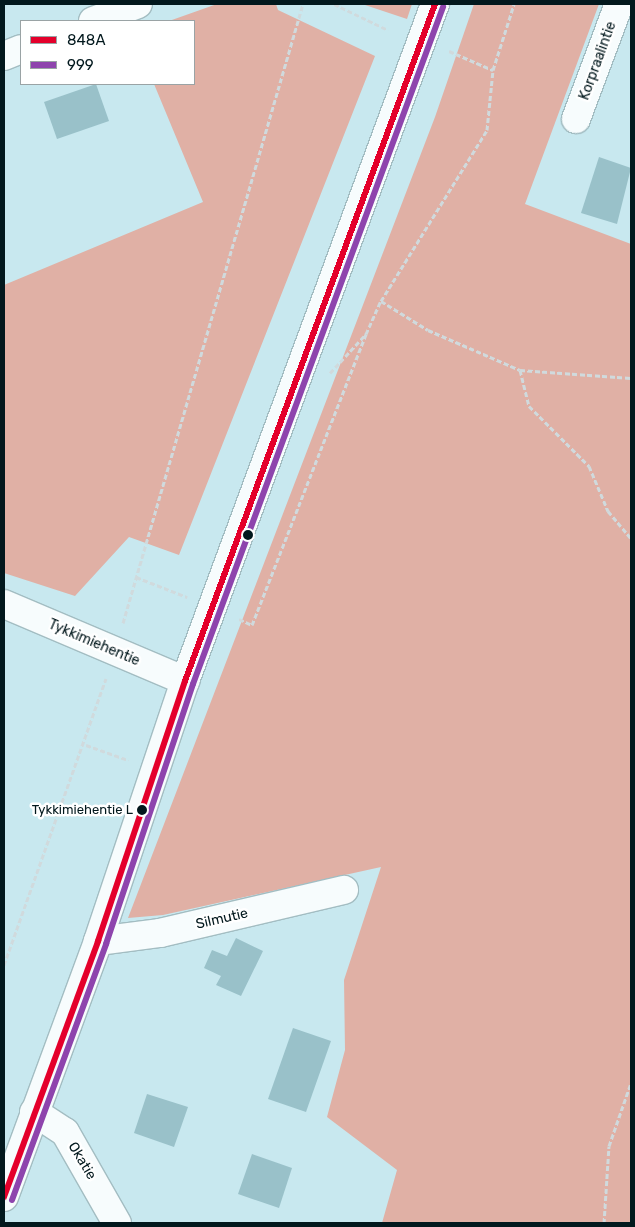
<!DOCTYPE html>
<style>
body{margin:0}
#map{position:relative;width:635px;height:1227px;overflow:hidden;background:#c8e8ef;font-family:Rubik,sans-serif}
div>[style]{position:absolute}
.forest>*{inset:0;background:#e0b0a5}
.building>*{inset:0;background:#99c1c9}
.path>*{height:3px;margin-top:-1.5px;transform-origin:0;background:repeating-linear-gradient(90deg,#d0dadd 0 5px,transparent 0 7.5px)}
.roads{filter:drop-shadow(1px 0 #a3bdc2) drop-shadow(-1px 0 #a3bdc2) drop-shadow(0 1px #a3bdc2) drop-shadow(0 -1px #a3bdc2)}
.minor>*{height:28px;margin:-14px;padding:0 14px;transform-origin:14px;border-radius:14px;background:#f7fcfd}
.secondary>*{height:28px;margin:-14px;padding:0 14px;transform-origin:14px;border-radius:14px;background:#f7fcfd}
.bus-1>*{height:6px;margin:-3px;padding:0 3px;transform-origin:3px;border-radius:3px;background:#e4002b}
.bus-2>*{height:6px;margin:-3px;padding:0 3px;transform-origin:3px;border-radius:3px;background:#8e44ad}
.dots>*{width:14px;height:14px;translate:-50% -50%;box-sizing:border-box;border:2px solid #fff;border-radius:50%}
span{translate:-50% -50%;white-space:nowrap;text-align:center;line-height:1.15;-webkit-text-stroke:5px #fff;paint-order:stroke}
.bus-label{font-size:13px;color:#02181d}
.right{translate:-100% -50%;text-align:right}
.street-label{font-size:14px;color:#02181d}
.frame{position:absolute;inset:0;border:5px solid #02181d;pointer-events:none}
.legend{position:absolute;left:20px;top:20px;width:175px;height:65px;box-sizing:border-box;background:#fff;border:1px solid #9aa3a5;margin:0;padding:6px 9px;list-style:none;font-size:15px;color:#02181d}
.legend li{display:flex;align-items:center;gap:10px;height:25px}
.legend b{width:25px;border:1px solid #9aa3a5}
</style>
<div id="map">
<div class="forest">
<div style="clip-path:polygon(217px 4px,276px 4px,278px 10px,375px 56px,179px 555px,129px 537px,75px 596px,4px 573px,4px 285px,203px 202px,154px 84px,194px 84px,194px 21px,169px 21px)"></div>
<div style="clip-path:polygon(362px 4px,412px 4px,407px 19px)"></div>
<div style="clip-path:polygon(474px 4px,599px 4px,525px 204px,631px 244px,631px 1223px,382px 1223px,397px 1170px,327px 1117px,345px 1050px,344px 980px,381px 867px,163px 915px,128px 918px,435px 117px)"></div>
</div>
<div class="building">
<div style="clip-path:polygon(96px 84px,109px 121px,57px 139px,44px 102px)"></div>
<div style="clip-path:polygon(599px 157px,631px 168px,617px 224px,581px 213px)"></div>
<div style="clip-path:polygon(236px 938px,263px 951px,241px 996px,216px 985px,221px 976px,204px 968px,212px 950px,227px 956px)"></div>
<div style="clip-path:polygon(293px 1028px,331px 1041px,306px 1112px,268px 1099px)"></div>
<div style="clip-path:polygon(147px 1094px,188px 1107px,174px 1147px,134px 1133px)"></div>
<div style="clip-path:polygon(252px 1154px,292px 1168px,279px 1208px,238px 1194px)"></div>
</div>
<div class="path">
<div style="left:334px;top:4px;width:60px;rotate:25.7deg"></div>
<div style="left:449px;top:51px;width:48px;rotate:23.4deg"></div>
<div style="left:493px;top:70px;width:69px;rotate:-72.3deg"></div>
<div style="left:381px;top:301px;width:55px;rotate:31.7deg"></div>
<div style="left:428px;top:330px;width:100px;rotate:23.5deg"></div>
<div style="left:520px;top:370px;width:111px;rotate:4.1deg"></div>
<div style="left:520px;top:370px;width:37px;rotate:76deg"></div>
<div style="left:529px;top:406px;width:85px;rotate:45deg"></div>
<div style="left:589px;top:466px;width:49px;rotate:67.1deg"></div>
<div style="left:608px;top:511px;width:35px;rotate:50deg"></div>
<div style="left:330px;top:373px;width:53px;rotate:-47.3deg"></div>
<div style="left:366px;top:334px;width:36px;rotate:-66deg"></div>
<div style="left:381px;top:301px;width:201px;rotate:-58.2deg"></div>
<div style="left:487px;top:130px;width:60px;rotate:-84.3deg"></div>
<div style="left:136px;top:577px;width:55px;rotate:21.4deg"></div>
<div style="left:239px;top:619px;width:14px;rotate:25deg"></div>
<div style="left:252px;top:625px;width:313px;rotate:-68.6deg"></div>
<div style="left:123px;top:623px;width:645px;rotate:-73.79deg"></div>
<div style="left:86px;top:745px;width:45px;rotate:19.7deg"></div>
<div style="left:4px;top:965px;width:304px;rotate:-70.4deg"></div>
<div style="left:604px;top:1223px;width:77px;rotate:-86.3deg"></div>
<div style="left:609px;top:1146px;width:67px;rotate:-70.8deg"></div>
</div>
<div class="roads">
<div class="minor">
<div style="left:93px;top:21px;width:48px;rotate:-20.7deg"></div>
<div style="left:4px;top:56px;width:18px;rotate:-22deg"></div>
<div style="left:576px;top:119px;width:123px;rotate:-69.5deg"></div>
<div style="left:4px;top:604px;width:197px;rotate:23deg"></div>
<div style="left:98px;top:941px;width:63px;rotate:-7.4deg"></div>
<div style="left:160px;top:933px;width:189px;rotate:-13.2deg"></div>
<div style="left:34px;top:1112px;width:37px;rotate:33deg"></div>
<div style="left:65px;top:1132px;width:105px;rotate:60.3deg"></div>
</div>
<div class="secondary">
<div style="left:4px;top:1197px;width:273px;rotate:-69.8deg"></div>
<div style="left:98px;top:941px;width:274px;rotate:-71.5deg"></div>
<div style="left:185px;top:681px;width:722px;rotate:-69.73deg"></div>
</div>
</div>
<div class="bus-1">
<div style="left:4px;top:1197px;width:273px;rotate:-69.8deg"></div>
<div style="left:98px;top:941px;width:274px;rotate:-71.5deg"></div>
<div style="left:185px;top:681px;width:722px;rotate:-69.73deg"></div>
</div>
<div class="bus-2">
<div style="left:12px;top:1200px;width:273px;rotate:-69.8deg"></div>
<div style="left:106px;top:944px;width:274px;rotate:-71.5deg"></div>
<div style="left:193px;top:684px;width:722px;rotate:-69.73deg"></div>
</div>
<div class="dots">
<div style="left:248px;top:535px;background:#02181d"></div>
<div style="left:142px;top:810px;background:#02181d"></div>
</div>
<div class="bus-label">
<span class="right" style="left:133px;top:810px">Tykkimiehentie L</span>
</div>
<div class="street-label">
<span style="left:598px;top:61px;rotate:-70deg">Korpraalintie</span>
<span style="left:94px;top:643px;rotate:23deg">Tykkimiehentie</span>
<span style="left:222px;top:919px;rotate:-13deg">Silmutie</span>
<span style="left:82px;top:1161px;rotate:59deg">Okatie</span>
</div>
<div class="frame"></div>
<ul class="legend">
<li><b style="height:6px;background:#e4002b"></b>848A</li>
<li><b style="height:6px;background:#8e44ad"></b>999</li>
</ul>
</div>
